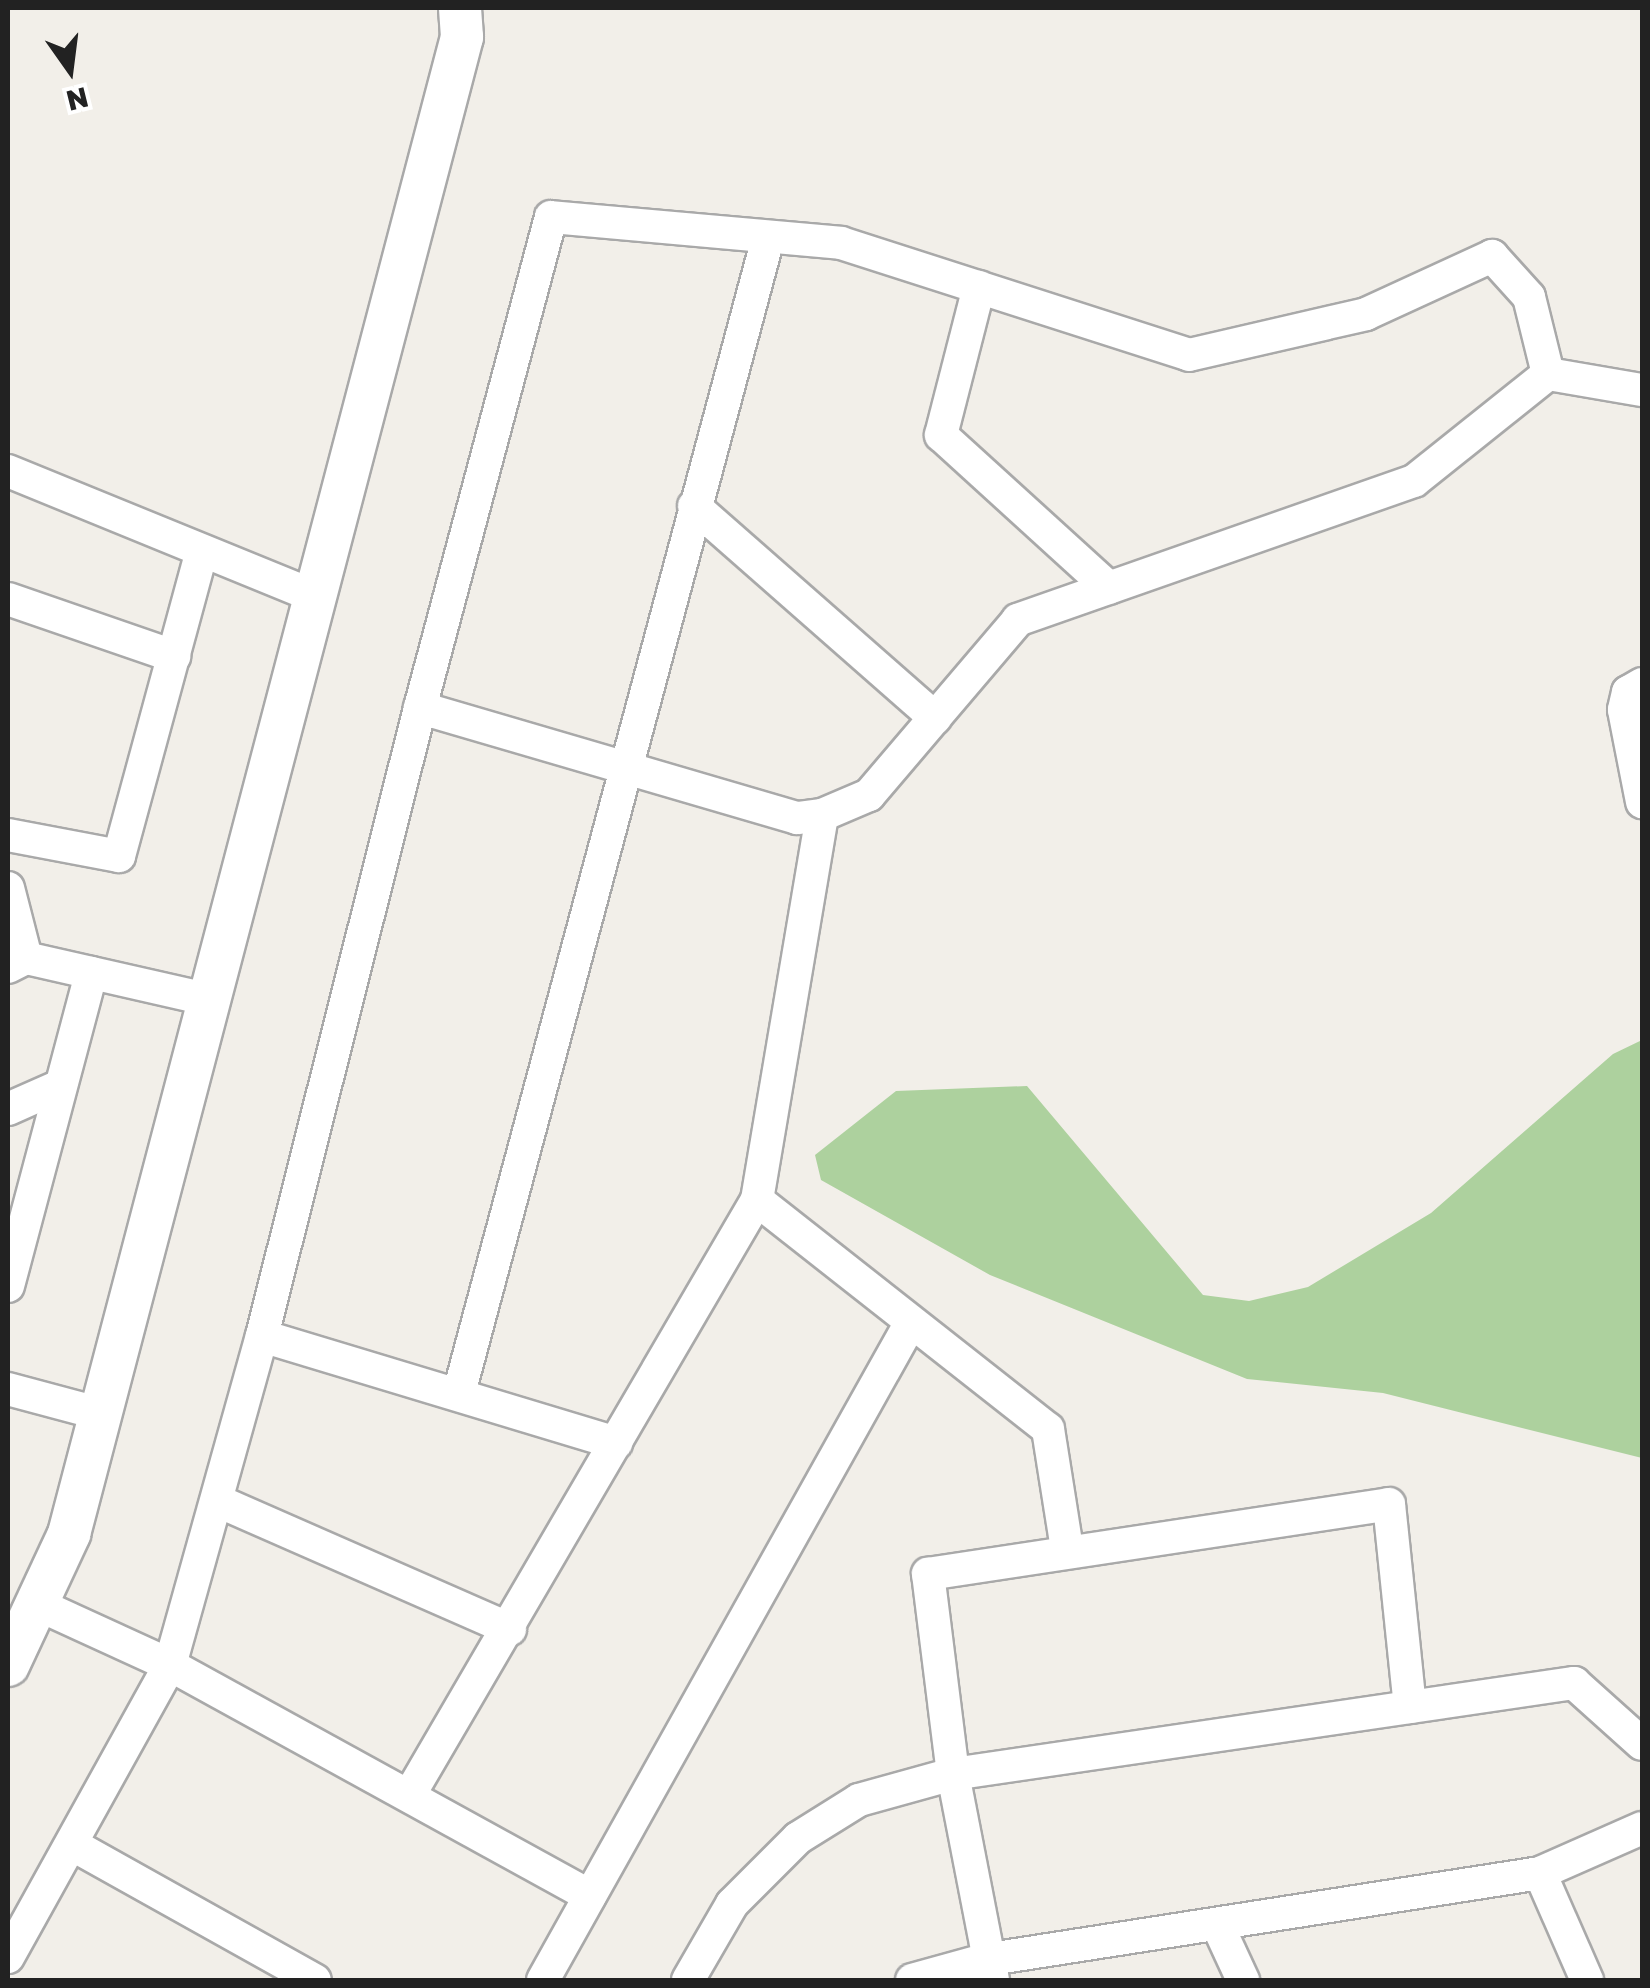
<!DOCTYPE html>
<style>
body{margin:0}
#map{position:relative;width:1650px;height:1988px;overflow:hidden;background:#f2efe9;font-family:"Golos Text",sans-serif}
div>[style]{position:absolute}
.forest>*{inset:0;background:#add19e}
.roads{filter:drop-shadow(2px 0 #a9a9a9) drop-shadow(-2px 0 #a9a9a9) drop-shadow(0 2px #a9a9a9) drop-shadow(0 -2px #a9a9a9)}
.minor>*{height:32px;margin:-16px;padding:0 16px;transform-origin:16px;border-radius:16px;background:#fff}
.tertiary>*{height:42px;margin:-21px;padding:0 21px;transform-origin:21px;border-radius:21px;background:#fff}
span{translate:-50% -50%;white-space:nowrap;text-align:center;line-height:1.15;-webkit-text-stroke:8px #fff;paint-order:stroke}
.frame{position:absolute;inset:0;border:10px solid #222;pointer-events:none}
.north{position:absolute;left:20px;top:20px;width:100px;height:100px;-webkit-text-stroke:8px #fff;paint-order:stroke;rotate:166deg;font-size:28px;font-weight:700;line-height:40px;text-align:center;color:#222}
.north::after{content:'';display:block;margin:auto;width:35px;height:45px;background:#222;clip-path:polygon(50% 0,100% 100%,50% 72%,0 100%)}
</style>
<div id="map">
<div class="forest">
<div style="clip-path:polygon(1642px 1040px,1642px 1458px,1383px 1393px,1247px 1379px,990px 1275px,821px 1180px,815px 1155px,896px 1091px,1027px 1086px,1203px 1295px,1249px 1301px,1308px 1287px,1431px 1213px,1613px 1054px)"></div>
</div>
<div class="roads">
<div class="minor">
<div style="left:979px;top:287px;width:153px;rotate:104.4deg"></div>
<div style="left:941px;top:435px;width:227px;rotate:42.3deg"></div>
<div style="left:1548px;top:374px;width:95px;rotate:9.7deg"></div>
<div style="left:8px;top:471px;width:333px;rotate:22.2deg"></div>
<div style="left:694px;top:506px;width:321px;rotate:41.3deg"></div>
<div style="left:8px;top:599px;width:176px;rotate:19deg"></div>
<div style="left:1642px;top:684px;width:16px;rotate:150deg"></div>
<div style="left:1628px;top:692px;width:18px;rotate:103deg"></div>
<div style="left:1624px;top:710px;width:94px;rotate:78.9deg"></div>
<div style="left:8px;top:835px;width:113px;rotate:10.7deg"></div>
<div style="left:119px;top:856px;width:316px;rotate:-74.8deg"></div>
<div style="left:8px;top:888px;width:72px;rotate:75.6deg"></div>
<div style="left:8px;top:967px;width:20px;rotate:-27deg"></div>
<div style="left:26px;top:958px;width:190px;rotate:12.8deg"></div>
<div style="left:8px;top:1109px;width:57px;rotate:-23.9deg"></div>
<div style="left:757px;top:1200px;width:370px;rotate:38.2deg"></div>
<div style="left:1048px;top:1429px;width:121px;rotate:81deg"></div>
<div style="left:8px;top:1286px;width:324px;rotate:-75.1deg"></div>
<div style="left:262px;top:1336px;width:370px;rotate:16.8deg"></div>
<div style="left:8px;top:1389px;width:96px;rotate:15deg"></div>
<div style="left:459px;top:1393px;width:1196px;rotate:-75.02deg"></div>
<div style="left:218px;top:1501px;width:319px;rotate:23.7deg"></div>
<div style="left:39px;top:1605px;width:144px;rotate:24.6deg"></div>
<div style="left:170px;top:1665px;width:479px;rotate:28.8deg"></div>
<div style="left:410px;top:1794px;width:688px;rotate:-59.71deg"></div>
<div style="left:757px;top:1200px;width:390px;rotate:-80.4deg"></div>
<div style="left:73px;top:1845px;width:277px;rotate:29.2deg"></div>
<div style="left:1540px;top:1873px;width:117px;rotate:66.3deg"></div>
<div style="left:1218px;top:1926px;width:60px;rotate:65.2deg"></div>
<div style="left:8px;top:1957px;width:334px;rotate:-61deg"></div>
<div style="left:170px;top:1665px;width:342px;rotate:-74.4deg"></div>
<div style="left:262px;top:1336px;width:648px;rotate:-75.88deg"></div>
<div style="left:420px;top:708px;width:508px;rotate:-75.06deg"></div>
<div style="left:551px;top:217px;width:291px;rotate:5.1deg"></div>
<div style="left:841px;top:243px;width:366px;rotate:17.8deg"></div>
<div style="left:1189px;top:355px;width:182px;rotate:-13deg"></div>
<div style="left:1366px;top:314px;width:139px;rotate:-24.7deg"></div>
<div style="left:1492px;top:256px;width:55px;rotate:47.9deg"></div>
<div style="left:1529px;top:297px;width:79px;rotate:76.1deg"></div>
<div style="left:1548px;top:374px;width:171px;rotate:141.4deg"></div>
<div style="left:1414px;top:481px;width:420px;rotate:160.7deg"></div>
<div style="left:1018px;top:620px;width:230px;rotate:130.4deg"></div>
<div style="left:869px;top:795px;width:51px;rotate:156.9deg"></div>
<div style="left:822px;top:815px;width:25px;rotate:173deg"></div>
<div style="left:797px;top:818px;width:393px;rotate:-163.7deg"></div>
<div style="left:543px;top:1980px;width:752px;rotate:-60.78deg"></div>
<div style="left:688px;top:1980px;width:88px;rotate:-59.9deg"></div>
<div style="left:732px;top:1904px;width:93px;rotate:-45deg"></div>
<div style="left:798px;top:1838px;width:72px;rotate:-31.9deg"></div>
<div style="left:859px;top:1800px;width:98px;rotate:-15.5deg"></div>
<div style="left:953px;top:1774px;width:628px;rotate:-8.34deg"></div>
<div style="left:1574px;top:1683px;width:91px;rotate:41.9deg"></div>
<div style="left:912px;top:1980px;width:75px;rotate:-15.5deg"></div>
<div style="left:984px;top:1960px;width:563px;rotate:-8.89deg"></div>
<div style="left:1540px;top:1873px;width:111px;rotate:-23.8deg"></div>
<div style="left:993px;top:1980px;width:210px;rotate:-101deg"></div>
<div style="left:953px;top:1774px;width:202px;rotate:-97.1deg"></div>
<div style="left:928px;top:1574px;width:466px;rotate:-8.6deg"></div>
<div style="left:1389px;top:1504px;width:204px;rotate:84.1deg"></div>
</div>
<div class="tertiary">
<div style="left:8px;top:1665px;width:145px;rotate:-65deg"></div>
<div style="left:69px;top:1534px;width:1548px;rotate:-75.29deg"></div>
<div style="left:462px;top:37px;width:29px;rotate:-94deg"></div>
</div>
</div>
<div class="frame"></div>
<div class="north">N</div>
</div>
